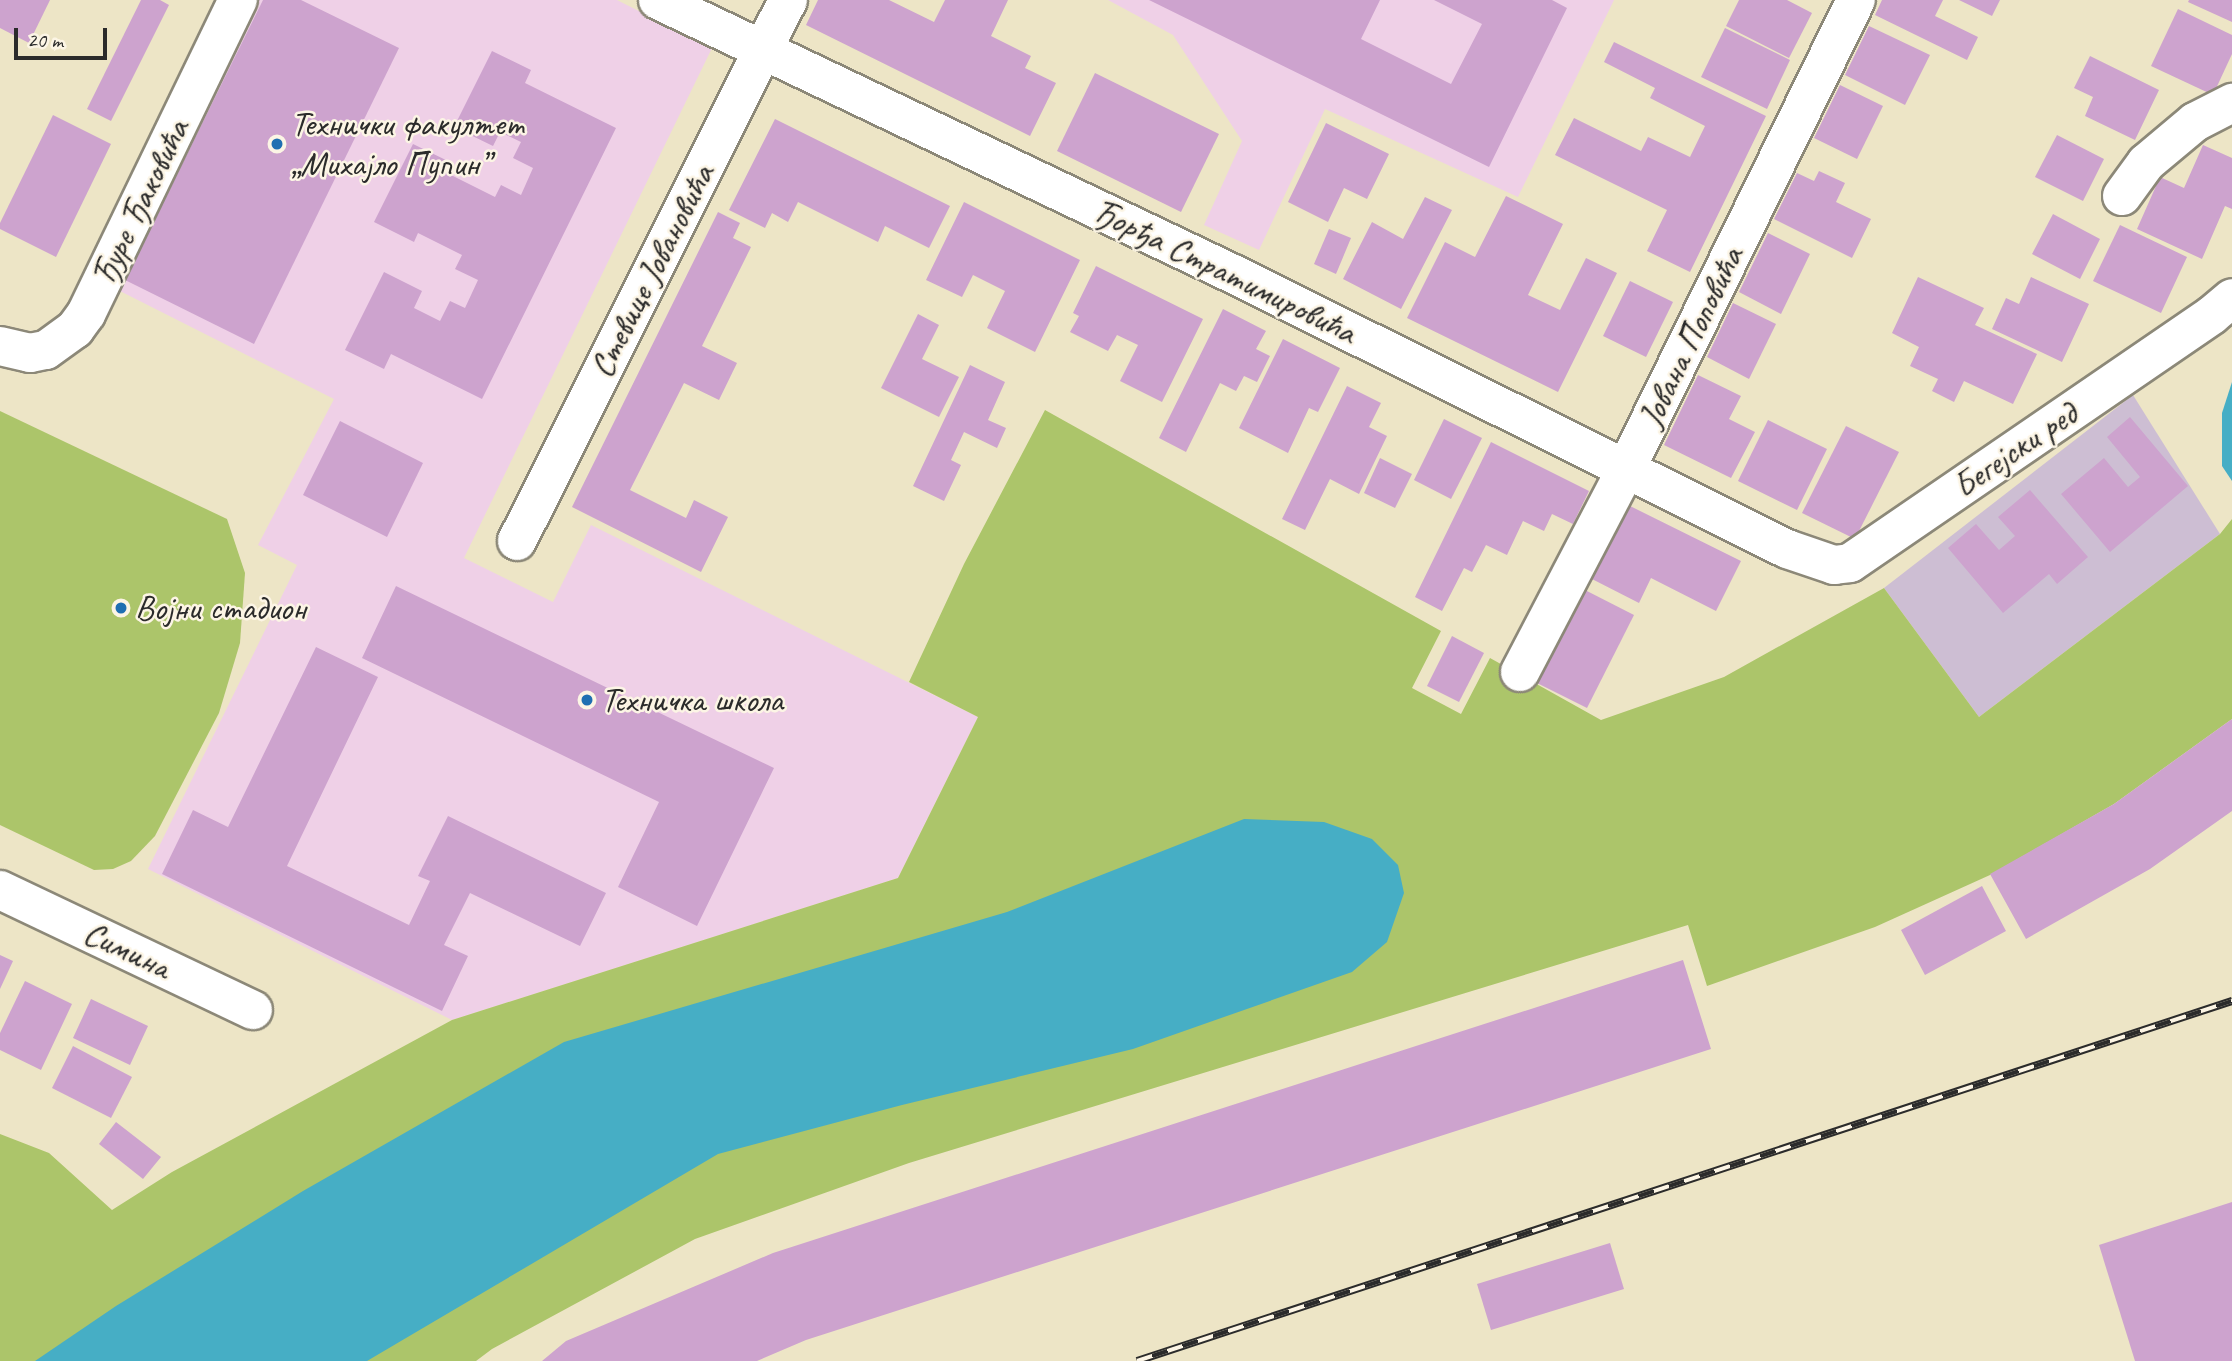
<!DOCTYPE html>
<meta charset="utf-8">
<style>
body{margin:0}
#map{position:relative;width:2232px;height:1361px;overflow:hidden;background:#ede5c6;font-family:Caveat,sans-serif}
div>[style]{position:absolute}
.built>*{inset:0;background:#efd0e7}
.industrial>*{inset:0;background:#cdbed3}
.green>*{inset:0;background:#acc56a}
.water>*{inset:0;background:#46aec5}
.building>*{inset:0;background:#cda3ce}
.roads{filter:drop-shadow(2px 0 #8c8878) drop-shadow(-2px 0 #8c8878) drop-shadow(0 2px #8c8878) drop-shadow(0 -2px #8c8878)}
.minor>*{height:38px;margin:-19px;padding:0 19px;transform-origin:19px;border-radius:19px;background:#fff}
.rail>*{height:8px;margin-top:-4px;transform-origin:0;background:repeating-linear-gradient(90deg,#fcf5e5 0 16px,#2b2b2b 0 32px);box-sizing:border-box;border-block:2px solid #2b2b2b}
.dots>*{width:19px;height:19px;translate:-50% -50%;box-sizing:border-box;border:4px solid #fcf5e5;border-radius:50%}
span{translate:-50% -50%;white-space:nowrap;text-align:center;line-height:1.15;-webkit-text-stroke:5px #fcf5e5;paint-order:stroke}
.poi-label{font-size:35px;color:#2b2b2b}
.left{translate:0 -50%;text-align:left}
.street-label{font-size:35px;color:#2b2b2b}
.scale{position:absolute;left:14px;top:28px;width:93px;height:32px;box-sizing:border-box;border:4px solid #2b2b2b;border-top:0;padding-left:9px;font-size:21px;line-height:24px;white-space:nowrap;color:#2b2b2b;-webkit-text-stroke:5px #fcf5e5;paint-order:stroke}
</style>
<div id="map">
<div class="built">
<div style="clip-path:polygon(258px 0,617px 0,712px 48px,464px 558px,553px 602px,591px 525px,978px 717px,898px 878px,452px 1020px,148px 869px,297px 565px,258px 545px,334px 399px,114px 288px)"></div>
<div style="clip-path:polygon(1108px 0,1614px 0,1518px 197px,1325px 109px,1259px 250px,1204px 225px,1242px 141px,1173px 35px)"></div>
</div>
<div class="industrial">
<div style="clip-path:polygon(2133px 395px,2220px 534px,1979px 717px,1884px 588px)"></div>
</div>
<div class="green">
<div style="clip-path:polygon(1045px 410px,1441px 631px,1412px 688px,1461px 714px,1490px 658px,1601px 720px,1724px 677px,1884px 588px,1979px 717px,2220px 534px,2232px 519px,2232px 719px,2114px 804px,1990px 875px,1875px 927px,1707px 986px,1688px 925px,909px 1163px,695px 1239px,492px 1349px,476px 1361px,0 1361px,0 1134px,49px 1153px,112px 1210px,172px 1172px,452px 1020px,898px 878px,978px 717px,909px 682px,964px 564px)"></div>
<div style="clip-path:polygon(0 411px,227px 519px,245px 573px,240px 643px,219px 713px,155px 836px,131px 861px,113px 869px,94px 870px,0 825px)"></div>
</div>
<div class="water">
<div style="clip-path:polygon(2232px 382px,2232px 481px,2222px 466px,2222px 413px)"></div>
<div style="clip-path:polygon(1244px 819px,1324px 822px,1372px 839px,1398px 865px,1404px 893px,1387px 942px,1352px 972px,1133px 1049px,902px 1105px,718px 1154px,367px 1361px,35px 1361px,116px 1306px,303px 1191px,564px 1042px,1007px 912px)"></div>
</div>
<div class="building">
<div style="clip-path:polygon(0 0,50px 0,29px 43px,0 28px)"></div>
<div style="clip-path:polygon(141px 0,160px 0,169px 5px,111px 121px,87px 109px)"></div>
<div style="clip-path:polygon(263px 0,301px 0,399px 48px,254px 344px,125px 280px)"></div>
<div style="clip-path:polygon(818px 0,889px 0,934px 22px,945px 0,1008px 0,991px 36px,1031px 56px,1025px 68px,1056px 83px,1030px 136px,806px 25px)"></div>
<div style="clip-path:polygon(1149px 0,1380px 0,1361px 39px,1451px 84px,1482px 24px,1434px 0,1552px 0,1567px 8px,1489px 167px)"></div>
<div style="clip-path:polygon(1739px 0,1787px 0,1812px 13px,1789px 58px,1726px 26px)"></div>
<div style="clip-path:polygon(1882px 0,1943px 0,1935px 16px,1978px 37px,1967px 60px,1875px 15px)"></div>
<div style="clip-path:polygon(1959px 0,2000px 0,1992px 16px)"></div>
<div style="clip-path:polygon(2189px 0,2232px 0,2232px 22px,2188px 2px)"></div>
<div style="clip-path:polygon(2178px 9px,2232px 35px,2232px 54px,2213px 95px,2151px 66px)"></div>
<div style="clip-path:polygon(1869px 26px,1930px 55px,1905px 105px,1845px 75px)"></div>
<div style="clip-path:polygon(1725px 28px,1790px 60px,1767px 109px,1701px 77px)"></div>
<div style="clip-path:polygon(1614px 42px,1766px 116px,1690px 272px,1647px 251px,1667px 210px,1555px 155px,1574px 118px,1641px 151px,1648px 137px,1690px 157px,1705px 126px,1650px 98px,1655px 88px,1604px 62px)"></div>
<div style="clip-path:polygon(492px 51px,531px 70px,525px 83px,616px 128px,482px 399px,391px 354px,384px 369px,345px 350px,384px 272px,422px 291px,414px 308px,440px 321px,450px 301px,465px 308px,478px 280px,455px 269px,462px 255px,418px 233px,414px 242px,374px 222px,413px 144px,452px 163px,447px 173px,495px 197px,501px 185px,521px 195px,533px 168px,513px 158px,521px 142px,500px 132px,493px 146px,454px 127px)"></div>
<div style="clip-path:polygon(2090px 56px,2159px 90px,2135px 140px,2085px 116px,2093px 97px,2074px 88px)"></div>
<div style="clip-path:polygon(1095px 73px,1219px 134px,1181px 212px,1057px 151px)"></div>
<div style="clip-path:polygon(1840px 85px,1883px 106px,1857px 159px,1814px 138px)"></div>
<div style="clip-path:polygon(53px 115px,111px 144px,56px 257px,0 229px,0 223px)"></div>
<div style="clip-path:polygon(775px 119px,950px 206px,929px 248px,885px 226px,878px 242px,798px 202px,788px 222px,772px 213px,765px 228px,729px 210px)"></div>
<div style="clip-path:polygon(1326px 123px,1389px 154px,1367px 199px,1344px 188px,1328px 222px,1288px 202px)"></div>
<div style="clip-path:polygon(2057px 135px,2104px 159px,2083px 201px,2035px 177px)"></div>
<div style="clip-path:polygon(2203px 145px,2232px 158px,2232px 209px,2225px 206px,2202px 259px,2137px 229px,2160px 177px,2184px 188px)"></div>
<div style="clip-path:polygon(1819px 171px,1845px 183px,1836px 202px,1871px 219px,1852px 258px,1774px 219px,1797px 173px,1814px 181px)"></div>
<div style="clip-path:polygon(1506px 196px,1563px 224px,1528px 295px,1560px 310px,1586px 258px,1617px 273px,1558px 392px,1407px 318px,1445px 242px,1475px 257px)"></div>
<div style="clip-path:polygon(1425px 197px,1452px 210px,1401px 309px,1343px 279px,1372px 222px,1403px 239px)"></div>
<div style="clip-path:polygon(964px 202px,1080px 260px,1035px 352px,987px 328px,1005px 291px,973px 275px,962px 297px,926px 280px)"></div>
<div style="clip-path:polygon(718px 212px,740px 223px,733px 238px,751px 247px,702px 346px,737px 363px,719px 400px,684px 383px,630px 490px,686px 518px,694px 500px,728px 517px,701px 572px,572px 507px)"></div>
<div style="clip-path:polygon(2053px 214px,2100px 239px,2080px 279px,2032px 254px)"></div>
<div style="clip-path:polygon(2120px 225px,2187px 257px,2161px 313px,2093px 281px)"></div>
<div style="clip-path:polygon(1329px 229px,1351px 238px,1336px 274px,1314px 264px)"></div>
<div style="clip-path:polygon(1768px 233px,1810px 254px,1781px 314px,1739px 292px)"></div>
<div style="clip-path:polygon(1096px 266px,1203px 319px,1162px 402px,1120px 381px,1138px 345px,1117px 335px,1108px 351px,1070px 332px,1079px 316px,1073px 313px)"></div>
<div style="clip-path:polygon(1918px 277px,1984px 308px,1975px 325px,2037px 354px,2013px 404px,1964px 381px,1954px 402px,1932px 391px,1938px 379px,1910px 366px,1919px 347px,1892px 333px)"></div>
<div style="clip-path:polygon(2031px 277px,2089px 304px,2062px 362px,1992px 329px,2006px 298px,2019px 304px)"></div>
<div style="clip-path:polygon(1630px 281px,1673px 302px,1646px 357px,1603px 336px)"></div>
<div style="clip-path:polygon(1733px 303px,1776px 324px,1749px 379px,1707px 357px)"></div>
<div style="clip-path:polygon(1223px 309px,1266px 331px,1256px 349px,1270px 356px,1257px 382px,1244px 376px,1236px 391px,1220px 383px,1186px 452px,1159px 438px)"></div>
<div style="clip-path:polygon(918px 314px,939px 325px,922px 359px,959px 377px,939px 417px,881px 388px)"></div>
<div style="clip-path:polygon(1283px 339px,1340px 368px,1318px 412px,1309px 408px,1288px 453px,1239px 428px)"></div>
<div style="clip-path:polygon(970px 365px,1005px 382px,988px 420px,1006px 428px,997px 448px,964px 432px,951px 460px,961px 465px,944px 501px,913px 486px)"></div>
<div style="clip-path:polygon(1698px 375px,1741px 396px,1729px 419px,1755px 432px,1731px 478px,1664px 445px)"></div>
<div style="clip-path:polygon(1347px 386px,1381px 403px,1369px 427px,1387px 436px,1359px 494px,1330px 479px,1305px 530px,1282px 519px)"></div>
<div style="clip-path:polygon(2130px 417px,2188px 486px,2110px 552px,2061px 494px,2104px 458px,2128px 487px,2140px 477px,2107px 437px)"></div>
<div style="clip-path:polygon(1444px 419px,1482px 438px,1451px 499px,1414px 480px)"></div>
<div style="clip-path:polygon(1768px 420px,1827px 449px,1797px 510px,1738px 481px)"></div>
<div style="clip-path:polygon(340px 421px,423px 463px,387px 537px,303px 495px)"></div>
<div style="clip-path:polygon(1846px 426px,1899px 452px,1855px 539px,1802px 513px)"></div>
<div style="clip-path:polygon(1491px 442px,1589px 491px,1573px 524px,1552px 514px,1544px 531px,1523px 521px,1507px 555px,1486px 545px,1472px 572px,1464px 568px,1442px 611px,1415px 597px)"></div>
<div style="clip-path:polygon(1380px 458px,1412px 474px,1395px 508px,1364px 493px)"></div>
<div style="clip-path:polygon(2030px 490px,2088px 557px,2057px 584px,2049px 574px,2003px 613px,1948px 548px,1976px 524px,1999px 550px,2015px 536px,1998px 517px)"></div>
<div style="clip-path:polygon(1626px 504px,1741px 561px,1716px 611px,1651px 578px,1639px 603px,1590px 578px)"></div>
<div style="clip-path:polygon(396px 586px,774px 768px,697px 926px,618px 887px,659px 802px,362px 658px)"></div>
<div style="clip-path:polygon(1583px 589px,1634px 615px,1587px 708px,1537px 683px)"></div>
<div style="clip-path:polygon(1452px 636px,1484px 653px,1459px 702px,1427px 686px)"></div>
<div style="clip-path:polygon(316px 647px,378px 677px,287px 866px,409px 925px,430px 881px,418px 876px,448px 816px,606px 893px,580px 946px,470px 893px,444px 945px,468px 956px,442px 1011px,162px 874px,193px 810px,228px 827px)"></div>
<div style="clip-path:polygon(2232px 719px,2232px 811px,2150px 869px,2026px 939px,1990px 874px,2114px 804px)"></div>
<div style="clip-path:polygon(1982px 886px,2006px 931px,1925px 975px,1901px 930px)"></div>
<div style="clip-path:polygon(0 955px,13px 961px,0 989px)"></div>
<div style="clip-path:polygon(1683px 960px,1711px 1049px,806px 1340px,757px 1361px,542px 1361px,566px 1341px,773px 1253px)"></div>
<div style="clip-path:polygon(25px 981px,72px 1004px,41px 1070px,0 1050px,0 1033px)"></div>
<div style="clip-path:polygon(91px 999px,148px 1026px,130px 1065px,73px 1038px)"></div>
<div style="clip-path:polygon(73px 1046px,132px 1077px,111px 1118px,52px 1088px)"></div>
<div style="clip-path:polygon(116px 1122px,161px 1157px,143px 1179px,99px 1144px)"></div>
<div style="clip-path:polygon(2232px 1202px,2232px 1361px,2135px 1361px,2099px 1245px)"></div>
<div style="clip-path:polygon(1610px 1243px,1624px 1289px,1491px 1330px,1477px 1284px)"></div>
</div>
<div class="roads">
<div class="minor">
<div style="left:658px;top:0;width:630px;rotate:25.47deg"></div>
<div style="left:1227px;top:271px;width:625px;rotate:26.4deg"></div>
<div style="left:1787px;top:549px;width:50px;rotate:18.8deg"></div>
<div style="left:1834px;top:565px;width:16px;rotate:-7deg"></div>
<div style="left:1850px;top:563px;width:439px;rotate:-34.4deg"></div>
<div style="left:2212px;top:315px;width:26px;rotate:-40deg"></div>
<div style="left:2122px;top:196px;width:41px;rotate:-54deg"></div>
<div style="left:2146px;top:163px;width:64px;rotate:-39.9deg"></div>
<div style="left:2195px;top:122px;width:42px;rotate:-27.2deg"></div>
<div style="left:0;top:346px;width:31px;rotate:13deg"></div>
<div style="left:30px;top:353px;width:16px;rotate:-11deg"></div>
<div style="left:46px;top:350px;width:36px;rotate:-36deg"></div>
<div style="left:75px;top:329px;width:19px;rotate:-54deg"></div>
<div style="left:86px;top:314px;width:349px;rotate:-64.2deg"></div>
<div style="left:517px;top:541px;width:605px;rotate:-63.39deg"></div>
<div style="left:1520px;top:672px;width:229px;rotate:-62.4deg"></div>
<div style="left:1626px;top:469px;width:522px;rotate:-63.88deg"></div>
<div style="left:0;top:890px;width:280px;rotate:25.4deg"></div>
</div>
</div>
<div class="rail">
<div style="left:1137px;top:1361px;width:1153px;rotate:-18.2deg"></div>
</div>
<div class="dots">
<div style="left:277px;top:144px;background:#1f6fb2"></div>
<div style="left:121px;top:608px;background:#1f6fb2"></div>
<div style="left:587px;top:700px;background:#1f6fb2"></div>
</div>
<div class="poi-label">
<span class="left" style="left:291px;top:144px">Технички факултет<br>„Михајло Пупин”</span>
<span class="left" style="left:135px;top:608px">Војни стадион</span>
<span class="left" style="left:601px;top:700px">Техничка школа</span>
</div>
<div class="street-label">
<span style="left:140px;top:203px;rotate:-64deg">Ђуре Ђаковића</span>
<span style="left:652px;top:271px;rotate:-63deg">Стевице Јовановића</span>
<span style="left:1224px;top:271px;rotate:26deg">Ђорђа Стратимировића</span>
<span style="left:1691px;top:337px;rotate:-64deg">Јована Поповића</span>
<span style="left:2015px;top:450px;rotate:-34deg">Бегејски ред</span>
<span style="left:127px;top:950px;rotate:25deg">Симина</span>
</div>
<div class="scale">20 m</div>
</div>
